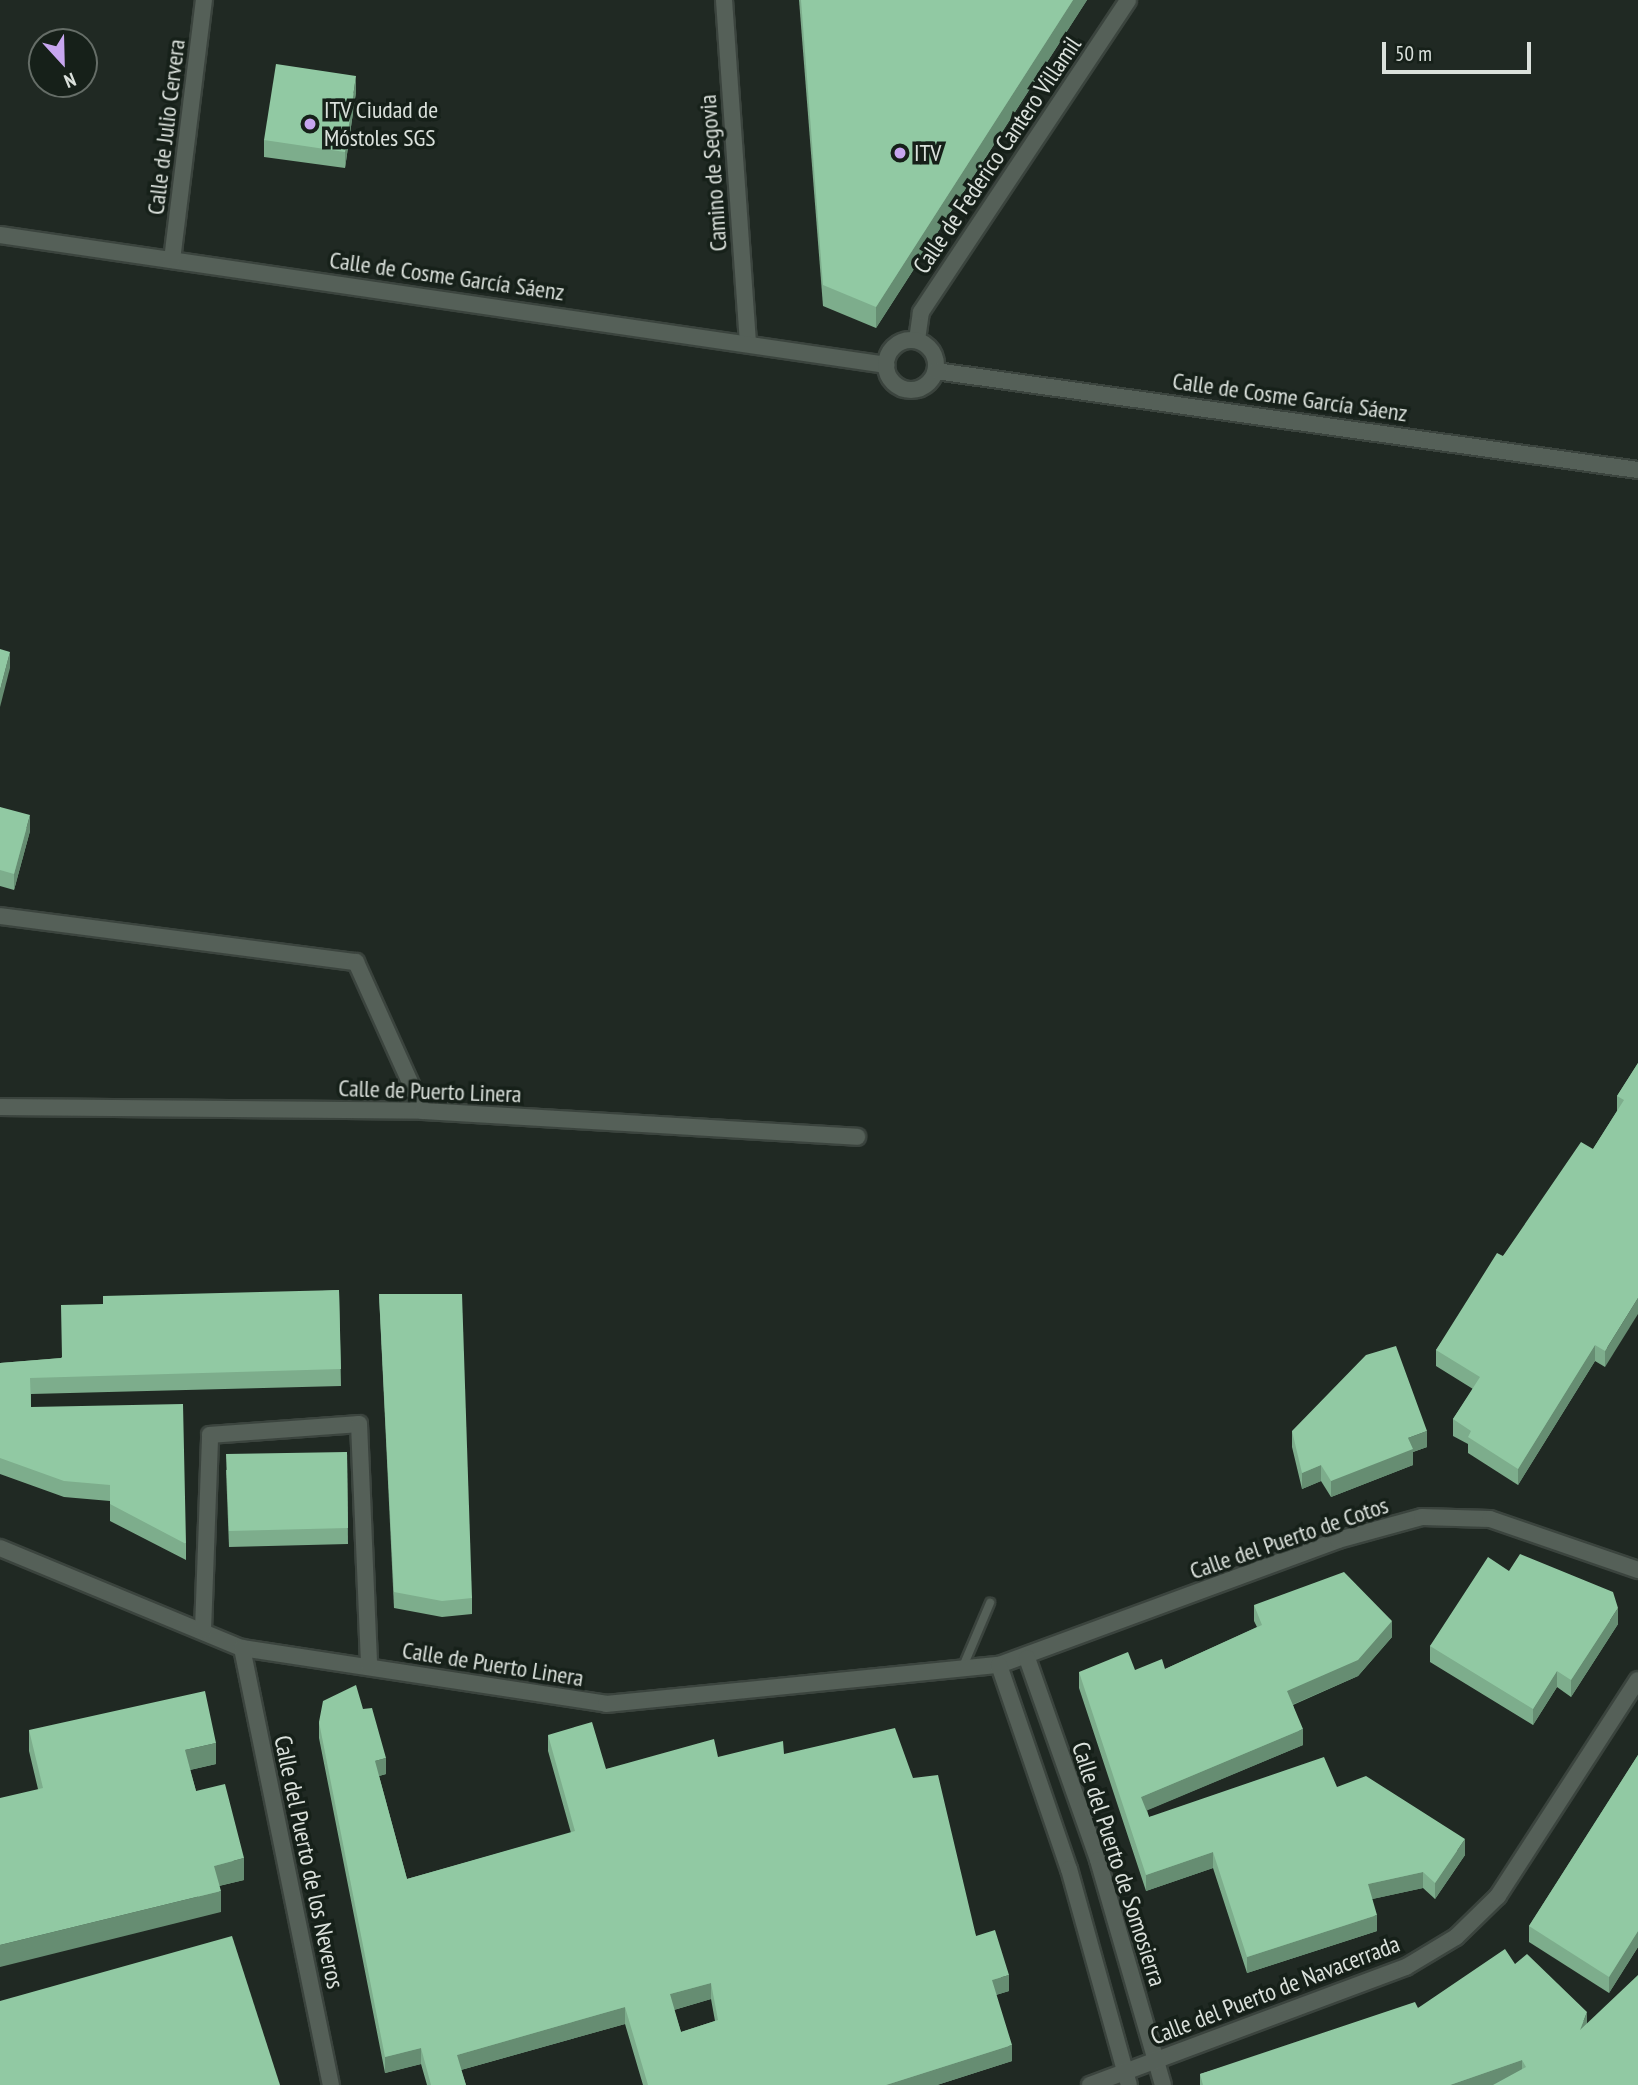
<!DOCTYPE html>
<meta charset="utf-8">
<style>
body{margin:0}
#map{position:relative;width:1638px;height:2085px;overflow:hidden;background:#202923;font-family:"PT Sans Narrow",sans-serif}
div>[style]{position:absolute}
.roads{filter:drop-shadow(2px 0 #3b443e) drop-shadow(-2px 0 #3b443e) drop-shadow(0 2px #3b443e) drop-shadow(0 -2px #3b443e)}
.lane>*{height:8px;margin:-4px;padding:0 4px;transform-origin:4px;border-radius:4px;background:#556058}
.street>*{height:16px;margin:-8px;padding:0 8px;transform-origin:8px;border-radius:8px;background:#556058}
.street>.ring{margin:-8px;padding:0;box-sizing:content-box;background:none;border:16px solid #556058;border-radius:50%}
.wall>*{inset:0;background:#7dad8c}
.shaded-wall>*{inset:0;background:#668d72}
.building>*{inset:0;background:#91c9a3}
.dots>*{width:19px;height:19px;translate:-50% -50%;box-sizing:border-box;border:4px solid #162019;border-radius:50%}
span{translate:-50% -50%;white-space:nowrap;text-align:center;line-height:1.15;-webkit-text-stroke:7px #162019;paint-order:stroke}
.poi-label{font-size:24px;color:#dbe1dc}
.left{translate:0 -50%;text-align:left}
.street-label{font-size:24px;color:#dbe1dc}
.north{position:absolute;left:28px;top:28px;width:70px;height:70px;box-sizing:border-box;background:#162019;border:2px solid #656d67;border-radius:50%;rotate:158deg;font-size:19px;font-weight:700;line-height:28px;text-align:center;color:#dbe1dc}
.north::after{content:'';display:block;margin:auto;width:24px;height:32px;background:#c7a6ef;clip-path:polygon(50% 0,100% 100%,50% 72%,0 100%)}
.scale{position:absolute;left:1382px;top:42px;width:149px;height:32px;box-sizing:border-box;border:4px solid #dbe1dc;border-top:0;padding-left:9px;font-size:21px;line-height:24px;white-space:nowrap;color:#dbe1dc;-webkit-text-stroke:5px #162019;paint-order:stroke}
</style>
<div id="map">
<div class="roads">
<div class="lane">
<div style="left:962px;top:1669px;width:72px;rotate:-67deg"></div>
</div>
<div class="street">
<div style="left:724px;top:0;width:343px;rotate:86deg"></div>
<div style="left:0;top:235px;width:896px;rotate:8.34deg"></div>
<div style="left:172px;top:260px;width:262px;rotate:-83deg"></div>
<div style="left:917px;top:340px;width:28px;rotate:-82deg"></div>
<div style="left:921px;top:312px;width:374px;rotate:-56.4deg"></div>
<div class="ring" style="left:886px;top:340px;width:34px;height:34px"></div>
<div style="left:936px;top:371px;width:709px;rotate:8.03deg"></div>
<div style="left:0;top:916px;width:359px;rotate:7.4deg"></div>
<div style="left:356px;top:962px;width:163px;rotate:65.8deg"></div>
<div style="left:0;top:1107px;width:423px;rotate:0.5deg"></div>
<div style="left:423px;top:1111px;width:435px;rotate:3.4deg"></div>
<div style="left:0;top:1548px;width:262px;rotate:22.5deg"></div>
<div style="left:242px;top:1648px;width:368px;rotate:8.7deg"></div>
<div style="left:606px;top:1704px;width:395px;rotate:-5.7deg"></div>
<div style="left:999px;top:1665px;width:361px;rotate:-20.2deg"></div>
<div style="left:1338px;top:1540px;width:87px;rotate:-15.3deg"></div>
<div style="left:1422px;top:1517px;width:68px;rotate:1.7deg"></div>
<div style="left:1490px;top:1519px;width:157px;rotate:19deg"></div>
<div style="left:203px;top:1630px;width:195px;rotate:-87.9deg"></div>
<div style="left:210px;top:1435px;width:149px;rotate:-4.2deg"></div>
<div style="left:359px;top:1424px;width:243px;rotate:87.6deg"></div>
<div style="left:242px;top:1648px;width:446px;rotate:78.5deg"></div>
<div style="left:1027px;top:1658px;width:214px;rotate:70.6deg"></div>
<div style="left:1098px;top:1860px;width:234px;rotate:73.9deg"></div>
<div style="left:999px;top:1665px;width:216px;rotate:71.1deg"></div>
<div style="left:1069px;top:1869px;width:224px;rotate:74.5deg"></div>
<div style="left:1090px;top:2085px;width:337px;rotate:-20.5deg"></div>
<div style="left:1406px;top:1967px;width:58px;rotate:-31deg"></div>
<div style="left:1456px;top:1937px;width:59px;rotate:-44.3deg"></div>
<div style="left:1498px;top:1896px;width:257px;rotate:-57.1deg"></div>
</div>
</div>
<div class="wall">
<div style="clip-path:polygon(799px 0,1087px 0,876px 328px,823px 306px)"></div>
<div style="clip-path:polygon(356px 92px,345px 168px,264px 157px,264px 140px)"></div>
<div style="clip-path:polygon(0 807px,30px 831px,14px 890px,0 886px)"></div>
<div style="clip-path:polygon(1638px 1063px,1605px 1367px,1595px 1361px,1518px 1485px,1468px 1453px,1468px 1444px,1453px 1436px,1453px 1419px,1473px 1389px,1436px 1366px,1436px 1350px,1503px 1256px,1593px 1149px,1617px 1111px,1617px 1096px)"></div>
<div style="clip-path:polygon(339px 1290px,341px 1386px,31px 1394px,31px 1407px,186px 1544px,186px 1560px,110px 1521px,110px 1501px,64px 1497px,0 1474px,0 1363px,61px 1358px,103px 1304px)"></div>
<div style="clip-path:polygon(379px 1294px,472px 1598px,472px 1614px,442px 1617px,394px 1608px)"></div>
<div style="clip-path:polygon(1292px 1431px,1427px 1447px,1413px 1452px,1413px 1465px,1331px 1497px,1321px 1481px,1302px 1489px,1292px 1447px)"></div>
<div style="clip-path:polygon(347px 1452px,348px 1544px,229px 1547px,226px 1470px)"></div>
<div style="clip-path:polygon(1509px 1571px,1618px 1624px,1571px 1697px,1557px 1687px,1533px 1725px,1430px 1662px,1430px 1646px)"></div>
<div style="clip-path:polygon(1254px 1605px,1392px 1637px,1358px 1676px,1293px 1705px,1303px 1745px,1147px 1810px,1149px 1817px,1337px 1787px,1465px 1855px,1435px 1899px,1423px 1888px,1372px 1899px,1377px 1931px,1247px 1973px,1213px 1868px,1146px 1891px,1079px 1688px,1079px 1672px,1165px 1669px,1257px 1627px,1254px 1621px)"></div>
<div style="clip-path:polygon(evenodd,319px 1722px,386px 1774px,379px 1776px,407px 1879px,571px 1833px,548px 1751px,548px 1735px,606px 1769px,718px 1757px,784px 1754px,913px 1778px,976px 1936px,1009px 1991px,996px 1995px,1012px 2061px,937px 2085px,643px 2085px,625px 2024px,461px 2070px,466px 2085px,427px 2085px,421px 2064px,385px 2073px,319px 1738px,319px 1722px,711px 1999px,715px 2021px,681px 2032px,674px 2010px,711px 1999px)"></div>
<div style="clip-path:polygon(29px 1730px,216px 1764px,190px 1770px,196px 1791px,244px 1880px,219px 1886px,221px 1912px,38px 1789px,29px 1751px)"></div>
<div style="clip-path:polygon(1638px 1755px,1638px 1947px,1609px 1993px,1529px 1942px,1529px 1926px)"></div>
<div style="clip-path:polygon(1515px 1964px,1587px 2024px,1638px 2085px,1200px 2085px,1200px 2074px,1418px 2008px)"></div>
</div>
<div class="shaded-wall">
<div style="clip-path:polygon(1073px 0,1087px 0,876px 328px,876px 307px)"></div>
<div style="clip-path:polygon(356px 76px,356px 92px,345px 168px,345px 152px)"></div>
<div style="clip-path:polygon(10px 652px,10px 668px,0 707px,0 690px)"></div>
<div style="clip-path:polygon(30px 815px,30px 831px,14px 890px,14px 874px)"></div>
<div style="clip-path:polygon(1638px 1298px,1638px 1314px,1605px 1367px,1605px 1351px)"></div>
<div style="clip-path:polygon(1595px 1345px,1595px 1361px,1518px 1485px,1518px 1469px)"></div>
<div style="clip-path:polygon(1427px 1431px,1427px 1447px,1413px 1452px,1413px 1465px,1331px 1497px,1331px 1481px,1408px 1438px)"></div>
<div style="clip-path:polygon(1321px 1465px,1321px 1481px,1302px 1489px,1302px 1473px)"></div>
<div style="clip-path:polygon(1618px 1608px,1618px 1624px,1571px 1697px,1571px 1680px)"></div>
<div style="clip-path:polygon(1392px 1621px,1392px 1637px,1358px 1676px,1287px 1707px,1287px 1691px)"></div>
<div style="clip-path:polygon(1557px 1671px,1557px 1687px,1533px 1725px,1533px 1709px)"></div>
<div style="clip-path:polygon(1303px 1729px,1303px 1745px,1141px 1813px,1141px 1797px)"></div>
<div style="clip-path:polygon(216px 1743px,216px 1764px,185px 1771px,185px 1750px)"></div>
<div style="clip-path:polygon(386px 1758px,386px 1774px,375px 1777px,375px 1761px)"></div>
<div style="clip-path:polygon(1465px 1839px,1465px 1855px,1435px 1899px,1435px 1883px)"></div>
<div style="clip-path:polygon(1213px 1852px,1213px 1868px,1146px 1891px,1146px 1875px)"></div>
<div style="clip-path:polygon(244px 1858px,244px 1880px,214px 1887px,214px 1866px)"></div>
<div style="clip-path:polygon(1423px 1872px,1423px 1888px,1368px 1900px,1368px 1884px)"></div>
<div style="clip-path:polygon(221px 1891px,221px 1912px,0 1967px,0 1945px)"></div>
<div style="clip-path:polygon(1377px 1915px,1377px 1931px,1247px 1973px,1247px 1957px)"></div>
<div style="clip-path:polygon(1638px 1931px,1638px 1947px,1609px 1993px,1609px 1977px)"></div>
<div style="clip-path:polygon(1009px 1975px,1009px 1991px,992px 1996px,992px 1980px)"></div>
<div style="clip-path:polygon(711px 1983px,711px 1999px,670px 2011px,670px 1994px)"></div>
<div style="clip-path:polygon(625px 2007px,625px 2024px,457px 2071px,457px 2055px)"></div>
<div style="clip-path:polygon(1587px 2012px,1587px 2028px,1580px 2030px)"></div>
<div style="clip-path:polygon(1012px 2045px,1012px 2061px,937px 2085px,886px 2085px)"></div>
<div style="clip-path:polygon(421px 2048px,421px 2064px,385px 2073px,385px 2057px)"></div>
<div style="clip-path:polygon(1522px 2060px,1522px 2076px,1495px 2085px,1450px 2085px)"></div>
</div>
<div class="building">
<div style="clip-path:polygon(801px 0,1073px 0,876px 307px,823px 285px)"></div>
<div style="clip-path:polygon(276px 64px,356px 76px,345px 152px,264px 140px)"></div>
<div style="clip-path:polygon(0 649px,10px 652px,0 690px)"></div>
<div style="clip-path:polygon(0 807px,30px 815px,14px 874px,0 870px)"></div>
<div style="clip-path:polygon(1638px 1063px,1638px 1298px,1605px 1351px,1595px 1345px,1518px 1469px,1468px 1437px,1471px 1431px,1453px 1419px,1480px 1377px,1436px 1350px,1497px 1253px,1503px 1256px,1581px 1142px,1593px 1149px,1624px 1100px,1617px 1096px)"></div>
<div style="clip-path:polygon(339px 1290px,341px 1369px,30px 1378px,31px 1407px,183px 1404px,186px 1544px,110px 1504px,110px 1485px,64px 1481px,0 1458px,0 1363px,62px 1358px,61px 1305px,103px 1304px,103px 1296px)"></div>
<div style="clip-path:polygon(379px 1294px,462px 1294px,472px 1598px,442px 1601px,394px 1592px)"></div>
<div style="clip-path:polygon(1396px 1346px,1427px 1431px,1408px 1438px,1413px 1449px,1331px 1481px,1321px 1465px,1302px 1473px,1292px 1431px,1366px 1355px)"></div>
<div style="clip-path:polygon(347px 1452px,348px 1528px,229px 1531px,226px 1454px)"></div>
<div style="clip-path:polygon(1520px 1554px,1613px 1592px,1618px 1608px,1571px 1680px,1557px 1671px,1533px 1709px,1430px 1646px,1488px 1557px,1509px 1571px)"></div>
<div style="clip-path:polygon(1344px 1572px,1392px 1621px,1358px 1660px,1287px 1691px,1303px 1729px,1141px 1797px,1149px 1817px,1324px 1757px,1337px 1787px,1366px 1776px,1465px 1839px,1435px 1883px,1423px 1872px,1368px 1884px,1377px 1915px,1247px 1957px,1213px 1852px,1146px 1875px,1079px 1672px,1128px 1652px,1135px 1670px,1162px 1659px,1165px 1669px,1262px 1625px,1254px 1605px)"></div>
<div style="clip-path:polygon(evenodd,356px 1685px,363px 1709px,372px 1708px,386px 1758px,375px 1761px,407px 1879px,575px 1831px,548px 1735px,592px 1722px,606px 1769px,714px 1739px,718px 1757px,783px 1741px,784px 1754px,895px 1728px,913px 1778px,938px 1775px,976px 1936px,995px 1930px,1009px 1975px,992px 1980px,1012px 2045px,886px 2085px,648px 2085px,625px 2007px,457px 2055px,466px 2085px,431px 2085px,421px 2048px,385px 2057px,319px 1722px,323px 1701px,356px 1685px,711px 1983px,718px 2020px,681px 2032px,670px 1994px,711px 1983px)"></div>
<div style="clip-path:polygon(205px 1691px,216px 1743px,185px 1750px,196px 1791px,225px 1784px,244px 1858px,214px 1866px,221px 1891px,0 1945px,0 1798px,43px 1788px,29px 1730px)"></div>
<div style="clip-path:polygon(1638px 1755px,1638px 1931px,1609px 1977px,1529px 1926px)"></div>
<div style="clip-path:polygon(232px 1936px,280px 2085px,0 2085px,0 2001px)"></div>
<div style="clip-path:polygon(1505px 1949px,1515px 1964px,1527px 1954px,1587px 2012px,1580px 2030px,1638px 1975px,1638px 2085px,1493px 2085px,1526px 2067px,1522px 2060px,1450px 2085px,1203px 2085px,1200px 2074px,1415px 2002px,1418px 2008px)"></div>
</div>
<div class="dots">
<div style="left:310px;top:124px;background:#c7a6ef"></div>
<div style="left:900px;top:153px;background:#c7a6ef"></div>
</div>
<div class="poi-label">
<span class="left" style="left:324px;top:124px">ITV Ciudad de<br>Móstoles SGS</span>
<span class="left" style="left:914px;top:153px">ITV</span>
</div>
<div class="street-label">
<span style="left:166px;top:127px;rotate:-83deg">Calle de Julio Cervera</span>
<span style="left:997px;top:155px;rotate:-56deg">Calle de Federico Cantero Villamil</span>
<span style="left:713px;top:173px;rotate:-94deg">Camino de Segovia</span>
<span style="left:447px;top:276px;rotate:8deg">Calle de Cosme García Sáenz</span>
<span style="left:1290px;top:397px;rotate:8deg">Calle de Cosme García Sáenz</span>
<span style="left:430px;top:1091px;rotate:2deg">Calle de Puerto Linera</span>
<span style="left:1289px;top:1538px;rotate:-19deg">Calle del Puerto de Cotos</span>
<span style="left:493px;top:1664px;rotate:9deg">Calle de Puerto Linera</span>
<span style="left:309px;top:1862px;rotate:78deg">Calle del Puerto de los Neveros</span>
<span style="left:1119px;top:1864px;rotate:72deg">Calle del Puerto de Somosierra</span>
<span style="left:1275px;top:1990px;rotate:-21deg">Calle del Puerto de Navacerrada</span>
</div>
<div class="north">N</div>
<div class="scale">50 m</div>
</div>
